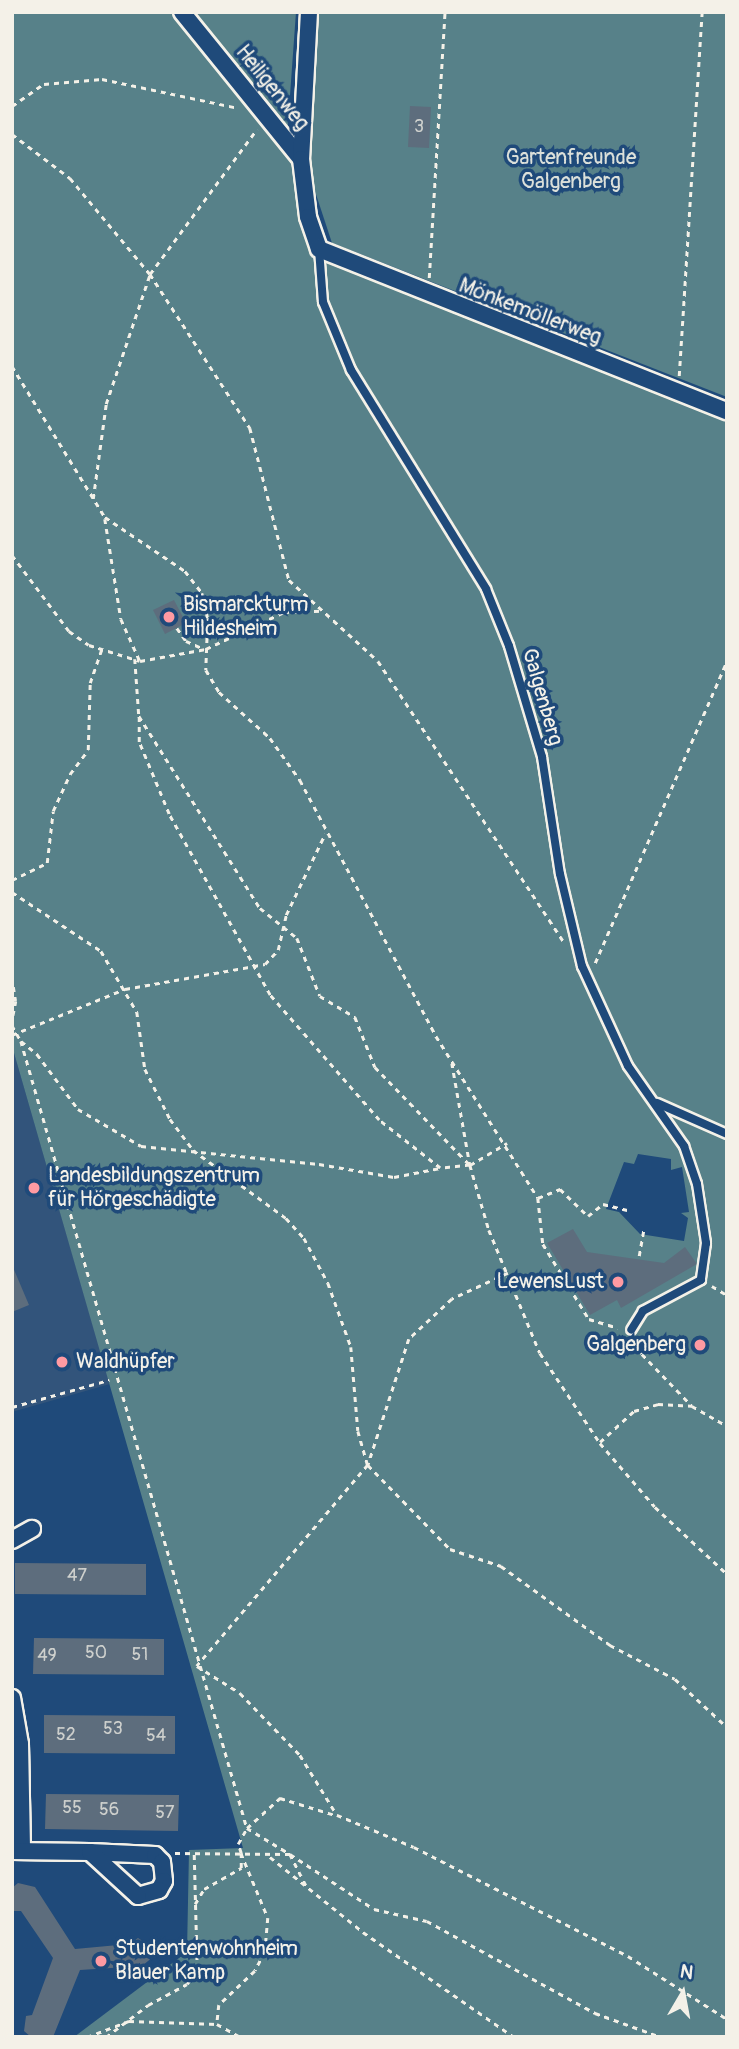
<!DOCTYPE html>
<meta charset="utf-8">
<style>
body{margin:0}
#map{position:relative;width:739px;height:2049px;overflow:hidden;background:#1f4a7a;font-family:Pangolin,sans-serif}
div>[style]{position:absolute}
.built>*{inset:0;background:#32547b}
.green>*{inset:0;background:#578189}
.building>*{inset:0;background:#5d6d7d}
.path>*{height:2.5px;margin-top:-1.25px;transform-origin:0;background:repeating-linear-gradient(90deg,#f4f1e8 0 5px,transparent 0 10px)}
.roads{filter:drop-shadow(2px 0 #f4f1e8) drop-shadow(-2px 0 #f4f1e8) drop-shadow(0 2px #f4f1e8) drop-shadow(0 -2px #f4f1e8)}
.service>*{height:8px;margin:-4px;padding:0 4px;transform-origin:4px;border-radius:4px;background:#1f4a7a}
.minor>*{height:16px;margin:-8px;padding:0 8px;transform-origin:8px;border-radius:8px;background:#1f4a7a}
.dots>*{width:19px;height:19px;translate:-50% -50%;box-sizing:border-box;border:4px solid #1f4a7a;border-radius:50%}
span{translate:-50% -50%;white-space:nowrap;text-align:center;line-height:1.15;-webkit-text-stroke:7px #1f4a7a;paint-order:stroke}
.number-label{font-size:18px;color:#ced0cd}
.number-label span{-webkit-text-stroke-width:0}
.street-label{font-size:21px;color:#f4f1e8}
.park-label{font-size:21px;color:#dce0da}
.poi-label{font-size:21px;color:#f4f1e8}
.left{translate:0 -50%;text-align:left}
.right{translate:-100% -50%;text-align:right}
.frame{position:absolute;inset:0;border:14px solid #f4f1e8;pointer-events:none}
.north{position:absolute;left:648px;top:1958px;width:70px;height:70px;-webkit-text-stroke:5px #1f4a7a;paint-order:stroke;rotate:10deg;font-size:19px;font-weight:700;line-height:28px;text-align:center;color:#f4f1e8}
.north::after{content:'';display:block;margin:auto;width:24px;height:32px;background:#f4f1e8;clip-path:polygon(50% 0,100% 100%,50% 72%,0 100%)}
</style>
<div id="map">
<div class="built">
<div style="clip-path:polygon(12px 1046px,110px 1384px,12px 1412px)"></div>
</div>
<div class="green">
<div style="clip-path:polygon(evenodd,12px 12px,296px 12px,287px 137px,314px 257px,727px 420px,727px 2037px,74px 2037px,187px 1952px,189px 1850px,243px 1848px,12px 1046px,12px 12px,638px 1154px,671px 1159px,671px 1170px,682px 1167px,689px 1212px,681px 1213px,688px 1218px,684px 1241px,640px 1234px,619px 1212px,606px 1209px,624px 1162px,634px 1164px,638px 1154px)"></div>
<div style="clip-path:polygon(317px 12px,727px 12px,727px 397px,332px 243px,308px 170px)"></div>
</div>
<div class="building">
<div style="clip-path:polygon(410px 106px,431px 107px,429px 148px,408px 147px)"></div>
<div style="clip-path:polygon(174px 600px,186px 623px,165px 634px,153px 610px)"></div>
<div style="clip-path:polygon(573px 1229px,587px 1252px,664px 1263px,685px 1247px,697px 1264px,621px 1308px,617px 1300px,590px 1315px,547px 1243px)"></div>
<div style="clip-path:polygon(12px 1265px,29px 1305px,12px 1312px)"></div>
<div style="clip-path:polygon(15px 1563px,146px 1564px,146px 1595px,15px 1594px)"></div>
<div style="clip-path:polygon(34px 1638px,164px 1639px,164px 1675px,33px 1674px)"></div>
<div style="clip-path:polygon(44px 1715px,175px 1716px,175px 1754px,44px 1753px)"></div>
<div style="clip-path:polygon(46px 1794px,179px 1795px,178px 1831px,45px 1829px)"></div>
<div style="clip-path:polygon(18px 1883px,35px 1887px,75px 1949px,129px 1944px,138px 1938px,154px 1949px,154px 1956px,142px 1966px,80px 1970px,53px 2037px,31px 2037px,24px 2031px,26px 2016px,32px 2015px,53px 1958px,21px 1911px,12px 1911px,12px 1888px)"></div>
</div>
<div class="path">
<div style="left:12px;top:106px;width:39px;rotate:-35deg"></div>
<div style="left:44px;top:84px;width:58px;rotate:-4.9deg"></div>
<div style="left:102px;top:79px;width:139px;rotate:12deg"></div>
<div style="left:12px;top:134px;width:73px;rotate:37.2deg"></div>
<div style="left:70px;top:178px;width:125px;rotate:50.2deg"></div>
<div style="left:150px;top:274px;width:184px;rotate:57deg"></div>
<div style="left:250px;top:428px;width:157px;rotate:75.6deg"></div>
<div style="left:289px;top:580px;width:120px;rotate:42.3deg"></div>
<div style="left:378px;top:661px;width:336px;rotate:56.5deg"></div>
<div style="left:429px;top:278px;width:266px;rotate:-86.6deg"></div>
<div style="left:12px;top:366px;width:177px;rotate:58.4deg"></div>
<div style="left:105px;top:517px;width:97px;rotate:34deg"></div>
<div style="left:185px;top:571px;width:28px;rotate:52deg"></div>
<div style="left:202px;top:593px;width:26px;rotate:77deg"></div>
<div style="left:208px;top:618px;width:52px;rotate:92.2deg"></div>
<div style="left:206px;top:670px;width:26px;rotate:59deg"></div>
<div style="left:219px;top:692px;width:69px;rotate:42deg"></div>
<div style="left:270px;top:738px;width:52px;rotate:54.5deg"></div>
<div style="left:300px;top:780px;width:290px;rotate:62deg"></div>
<div style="left:436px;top:1036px;width:191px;rotate:57.8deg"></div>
<div style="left:538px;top:1198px;width:46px;rotate:83.8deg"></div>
<div style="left:543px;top:1244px;width:88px;rotate:58.5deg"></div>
<div style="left:589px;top:1319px;width:30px;rotate:17deg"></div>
<div style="left:679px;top:376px;width:365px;rotate:-86.4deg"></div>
<div style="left:93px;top:499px;width:96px;rotate:-82.2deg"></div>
<div style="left:106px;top:404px;width:137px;rotate:-71.3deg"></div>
<div style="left:150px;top:274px;width:180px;rotate:-53.6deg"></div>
<div style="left:105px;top:519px;width:101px;rotate:80.9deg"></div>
<div style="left:121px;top:619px;width:46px;rotate:65.7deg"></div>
<div style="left:12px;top:555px;width:95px;rotate:53.1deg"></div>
<div style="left:69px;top:631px;width:24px;rotate:35deg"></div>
<div style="left:89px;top:645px;width:53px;rotate:17.4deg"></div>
<div style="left:140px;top:661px;width:67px;rotate:-10.3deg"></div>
<div style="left:206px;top:649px;width:86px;rotate:-25.4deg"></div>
<div style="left:284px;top:612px;width:38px;rotate:-2deg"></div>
<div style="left:177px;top:628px;width:16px;rotate:55deg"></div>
<div style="left:186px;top:641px;width:20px;rotate:24deg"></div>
<div style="left:135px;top:659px;width:57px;rotate:86deg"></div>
<div style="left:139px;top:716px;width:227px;rotate:57.8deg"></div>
<div style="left:260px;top:908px;width:48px;rotate:39deg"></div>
<div style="left:297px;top:938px;width:62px;rotate:68.4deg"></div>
<div style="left:320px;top:996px;width:41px;rotate:31deg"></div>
<div style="left:355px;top:1017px;width:54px;rotate:68.2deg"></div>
<div style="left:375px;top:1067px;width:136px;rotate:45.9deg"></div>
<div style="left:470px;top:1165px;width:30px;rotate:174deg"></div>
<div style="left:440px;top:1168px;width:78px;rotate:-141.8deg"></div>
<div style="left:379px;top:1120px;width:166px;rotate:-131.1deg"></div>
<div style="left:270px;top:995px;width:207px;rotate:-119.2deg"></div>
<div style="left:169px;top:814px;width:78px;rotate:-112.6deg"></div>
<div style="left:139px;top:742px;width:26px;rotate:-90deg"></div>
<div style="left:12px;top:880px;width:39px;rotate:-26deg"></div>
<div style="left:47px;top:863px;width:52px;rotate:-83.4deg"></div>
<div style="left:53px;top:811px;width:41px;rotate:-65.3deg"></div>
<div style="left:70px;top:774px;width:30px;rotate:-53deg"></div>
<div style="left:88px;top:750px;width:67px;rotate:-88.3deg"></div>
<div style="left:90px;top:683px;width:36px;rotate:-71deg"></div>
<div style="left:12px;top:892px;width:107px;rotate:33.5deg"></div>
<div style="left:101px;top:951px;width:71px;rotate:59.5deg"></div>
<div style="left:137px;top:1012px;width:58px;rotate:82deg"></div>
<div style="left:145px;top:1069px;width:56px;rotate:63.4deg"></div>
<div style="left:170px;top:1119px;width:39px;rotate:53deg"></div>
<div style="left:193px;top:1150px;width:115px;rotate:36.2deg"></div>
<div style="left:286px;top:1218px;width:27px;rotate:48deg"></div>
<div style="left:304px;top:1238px;width:51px;rotate:61.9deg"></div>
<div style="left:328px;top:1283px;width:68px;rotate:70.2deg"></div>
<div style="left:351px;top:1347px;width:84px;rotate:85.2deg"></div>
<div style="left:358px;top:1431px;width:35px;rotate:74deg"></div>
<div style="left:368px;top:1465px;width:117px;rotate:45.7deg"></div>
<div style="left:450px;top:1549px;width:54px;rotate:18.4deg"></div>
<div style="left:501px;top:1566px;width:135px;rotate:35.9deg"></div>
<div style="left:610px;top:1645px;width:73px;rotate:27.6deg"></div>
<div style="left:675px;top:1679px;width:71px;rotate:42.7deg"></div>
<div style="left:595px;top:963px;width:330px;rotate:-66.4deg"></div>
<div style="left:12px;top:977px;width:24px;rotate:81deg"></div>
<div style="left:16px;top:1001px;width:20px;rotate:101deg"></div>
<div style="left:12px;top:1025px;width:18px;rotate:61deg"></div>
<div style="left:21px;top:1041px;width:819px;rotate:73.98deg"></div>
<div style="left:247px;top:1828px;width:50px;rotate:31.2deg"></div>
<div style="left:290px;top:1854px;width:38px;rotate:63deg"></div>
<div style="left:12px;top:1035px;width:122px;rotate:-22.2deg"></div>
<div style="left:125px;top:989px;width:142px;rotate:-10.1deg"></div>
<div style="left:265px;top:964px;width:19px;rotate:-47deg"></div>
<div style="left:278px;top:950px;width:36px;rotate:-77deg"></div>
<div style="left:286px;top:915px;width:90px;rotate:-64.3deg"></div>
<div style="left:21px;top:1041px;width:21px;rotate:39deg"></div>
<div style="left:37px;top:1054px;width:69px;rotate:53.3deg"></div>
<div style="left:78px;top:1109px;width:73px;rotate:30.4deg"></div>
<div style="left:141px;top:1146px;width:179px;rotate:5.8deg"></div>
<div style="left:319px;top:1164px;width:76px;rotate:9.8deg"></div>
<div style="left:394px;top:1177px;width:47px;rotate:-11.1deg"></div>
<div style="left:452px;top:1063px;width:104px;rotate:80deg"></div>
<div style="left:470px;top:1165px;width:68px;rotate:73.7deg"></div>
<div style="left:489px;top:1230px;width:133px;rotate:67.5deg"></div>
<div style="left:540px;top:1353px;width:108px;rotate:56.3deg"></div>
<div style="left:600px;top:1443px;width:84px;rotate:49.3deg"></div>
<div style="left:655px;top:1507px;width:98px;rotate:42.9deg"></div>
<div style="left:470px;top:1165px;width:43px;rotate:-30.7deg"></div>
<div style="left:538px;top:1198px;width:24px;rotate:-22deg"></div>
<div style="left:560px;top:1189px;width:39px;rotate:44deg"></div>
<div style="left:588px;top:1216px;width:19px;rotate:-39deg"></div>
<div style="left:603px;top:1204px;width:25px;rotate:14deg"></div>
<div style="left:639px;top:1256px;width:29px;rotate:-80deg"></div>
<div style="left:508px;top:1273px;width:62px;rotate:155.1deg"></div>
<div style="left:452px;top:1299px;width:59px;rotate:137.1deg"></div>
<div style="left:409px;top:1339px;width:133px;rotate:108deg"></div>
<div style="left:368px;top:1465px;width:264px;rotate:130.4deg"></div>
<div style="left:197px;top:1666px;width:51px;rotate:32.1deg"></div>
<div style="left:240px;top:1693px;width:86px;rotate:45.9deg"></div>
<div style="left:300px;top:1755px;width:70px;rotate:58.3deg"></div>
<div style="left:337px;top:1815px;width:83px;rotate:22.6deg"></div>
<div style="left:414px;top:1847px;width:240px;rotate:27deg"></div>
<div style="left:628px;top:1956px;width:117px;rotate:32.5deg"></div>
<div style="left:712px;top:1286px;width:17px;rotate:31deg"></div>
<div style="left:636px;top:1340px;width:15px;rotate:67deg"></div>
<div style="left:642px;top:1354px;width:72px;rotate:46.1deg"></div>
<div style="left:692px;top:1406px;width:40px;rotate:29.7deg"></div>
<div style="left:12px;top:1407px;width:101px;rotate:-15.6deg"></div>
<div style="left:600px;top:1442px;width:46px;rotate:-42.4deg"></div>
<div style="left:634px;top:1411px;width:25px;rotate:-16deg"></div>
<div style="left:658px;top:1404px;width:34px;rotate:3deg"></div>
<div style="left:175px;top:1853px;width:115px;rotate:0.5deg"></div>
<div style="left:290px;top:1854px;width:100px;rotate:33.2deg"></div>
<div style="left:374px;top:1909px;width:54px;rotate:12.8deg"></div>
<div style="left:427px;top:1921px;width:192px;rotate:28.7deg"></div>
<div style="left:595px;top:2013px;width:70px;rotate:20deg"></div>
<div style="left:241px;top:1853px;width:9px;rotate:-108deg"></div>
<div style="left:238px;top:1844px;width:18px;rotate:-61deg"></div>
<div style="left:247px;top:1828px;width:45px;rotate:-42.3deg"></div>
<div style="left:280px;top:1798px;width:58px;rotate:17.2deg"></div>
<div style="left:270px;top:1857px;width:119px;rotate:38.9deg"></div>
<div style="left:363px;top:1932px;width:184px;rotate:34.8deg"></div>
<div style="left:195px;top:1904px;width:17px;rotate:-59deg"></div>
<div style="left:204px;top:1889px;width:43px;rotate:-29.6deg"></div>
<div style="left:241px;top:1868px;width:15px;rotate:-90deg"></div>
<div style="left:241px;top:1853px;width:70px;rotate:67.4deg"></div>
<div style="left:268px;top:1918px;width:34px;rotate:95deg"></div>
<div style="left:265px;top:1952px;width:21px;rotate:118deg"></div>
<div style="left:255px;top:1971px;width:50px;rotate:136.6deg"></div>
<div style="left:219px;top:2005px;width:19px;rotate:96deg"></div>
<div style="left:87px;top:2037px;width:45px;rotate:-20.9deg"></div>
<div style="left:129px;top:2021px;width:88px;rotate:2deg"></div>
<div style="left:217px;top:2024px;width:26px;rotate:29deg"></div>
<div style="left:106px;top:2037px;width:53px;rotate:-37.3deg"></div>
<div style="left:148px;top:2005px;width:44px;rotate:-28.3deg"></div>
<div style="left:187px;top:1984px;width:17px;rotate:-54deg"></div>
<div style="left:197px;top:1970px;width:118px;rotate:-91.5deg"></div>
<div style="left:726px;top:2037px;width:2px;rotate:-63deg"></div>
</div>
<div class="roads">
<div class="service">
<div style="left:319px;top:249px;width:53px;rotate:85.7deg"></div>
<div style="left:323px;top:302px;width:74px;rotate:67.6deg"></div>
<div style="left:351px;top:370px;width:257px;rotate:58.3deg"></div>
<div style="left:486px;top:589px;width:61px;rotate:68deg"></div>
<div style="left:509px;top:646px;width:116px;rotate:73.4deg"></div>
<div style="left:542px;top:757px;width:118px;rotate:81.3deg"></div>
<div style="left:560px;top:874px;width:95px;rotate:76.6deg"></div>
<div style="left:582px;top:966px;width:110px;rotate:65.3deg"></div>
<div style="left:628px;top:1066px;width:98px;rotate:55deg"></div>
<div style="left:684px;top:1146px;width:40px;rotate:71.1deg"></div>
<div style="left:697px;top:1184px;width:60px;rotate:81.3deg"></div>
<div style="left:706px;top:1243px;width:37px;rotate:98deg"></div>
<div style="left:701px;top:1280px;width:66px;rotate:151.9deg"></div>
<div style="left:643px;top:1311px;width:22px;rotate:122deg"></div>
<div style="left:657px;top:1103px;width:77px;rotate:23.9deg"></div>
</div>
<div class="minor">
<div style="left:182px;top:12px;width:189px;rotate:51deg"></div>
<div style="left:309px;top:12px;width:147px;rotate:93.1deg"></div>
<div style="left:301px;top:159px;width:58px;rotate:83.1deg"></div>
<div style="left:308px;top:217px;width:34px;rotate:71deg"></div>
<div style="left:319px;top:249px;width:439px;rotate:21.7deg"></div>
<div style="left:12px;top:1540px;width:23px;rotate:-29deg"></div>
<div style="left:12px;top:1698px;width:47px;rotate:80.1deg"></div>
<div style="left:20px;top:1744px;width:107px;rotate:88.9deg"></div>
<div style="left:12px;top:1851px;width:78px;rotate:0.7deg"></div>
<div style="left:90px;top:1852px;width:65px;rotate:2.6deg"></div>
<div style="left:155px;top:1855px;width:10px;rotate:45deg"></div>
<div style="left:162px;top:1862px;width:19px;rotate:84deg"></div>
<div style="left:164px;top:1881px;width:10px;rotate:119deg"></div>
<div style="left:159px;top:1890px;width:22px;rotate:164deg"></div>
<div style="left:138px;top:1896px;width:65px;rotate:-137.5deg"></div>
</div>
</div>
<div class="dots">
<div style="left:169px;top:617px;background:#ff9aa2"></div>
<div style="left:34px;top:1188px;background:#ff9aa2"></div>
<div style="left:618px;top:1282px;background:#ff9aa2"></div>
<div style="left:700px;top:1345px;background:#ff9aa2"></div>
<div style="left:62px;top:1362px;background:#ff9aa2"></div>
<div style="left:101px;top:1961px;background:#ff9aa2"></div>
</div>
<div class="number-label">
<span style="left:419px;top:127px">3</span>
<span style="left:77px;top:1576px">47</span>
<span style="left:96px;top:1653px">50</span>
<span style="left:140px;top:1655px">51</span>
<span style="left:47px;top:1656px">49</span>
<span style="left:113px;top:1729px">53</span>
<span style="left:66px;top:1735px">52</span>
<span style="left:156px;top:1736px">54</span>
<span style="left:72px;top:1808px">55</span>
<span style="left:109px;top:1810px">56</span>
<span style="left:165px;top:1813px">57</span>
</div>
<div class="street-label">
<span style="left:272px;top:88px;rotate:51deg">Heiligenweg</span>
<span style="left:530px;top:312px;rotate:21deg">Mönkemöllerweg</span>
<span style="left:542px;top:697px;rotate:74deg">Galgenberg</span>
</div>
<div class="park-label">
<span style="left:571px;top:170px">Gartenfreunde<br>Galgenberg</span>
</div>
<div class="poi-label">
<span class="left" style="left:183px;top:617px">Bismarckturm<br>Hildesheim</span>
<span class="left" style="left:48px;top:1188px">Landesbildungszentrum<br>für Hörgeschädigte</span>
<span class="right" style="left:604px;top:1282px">LewensLust</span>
<span class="right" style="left:686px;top:1345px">Galgenberg</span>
<span class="left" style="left:76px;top:1362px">Waldhüpfer</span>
<span class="left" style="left:115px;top:1961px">Studentenwohnheim<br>Blauer Kamp</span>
</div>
<div class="frame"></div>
<div class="north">N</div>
</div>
